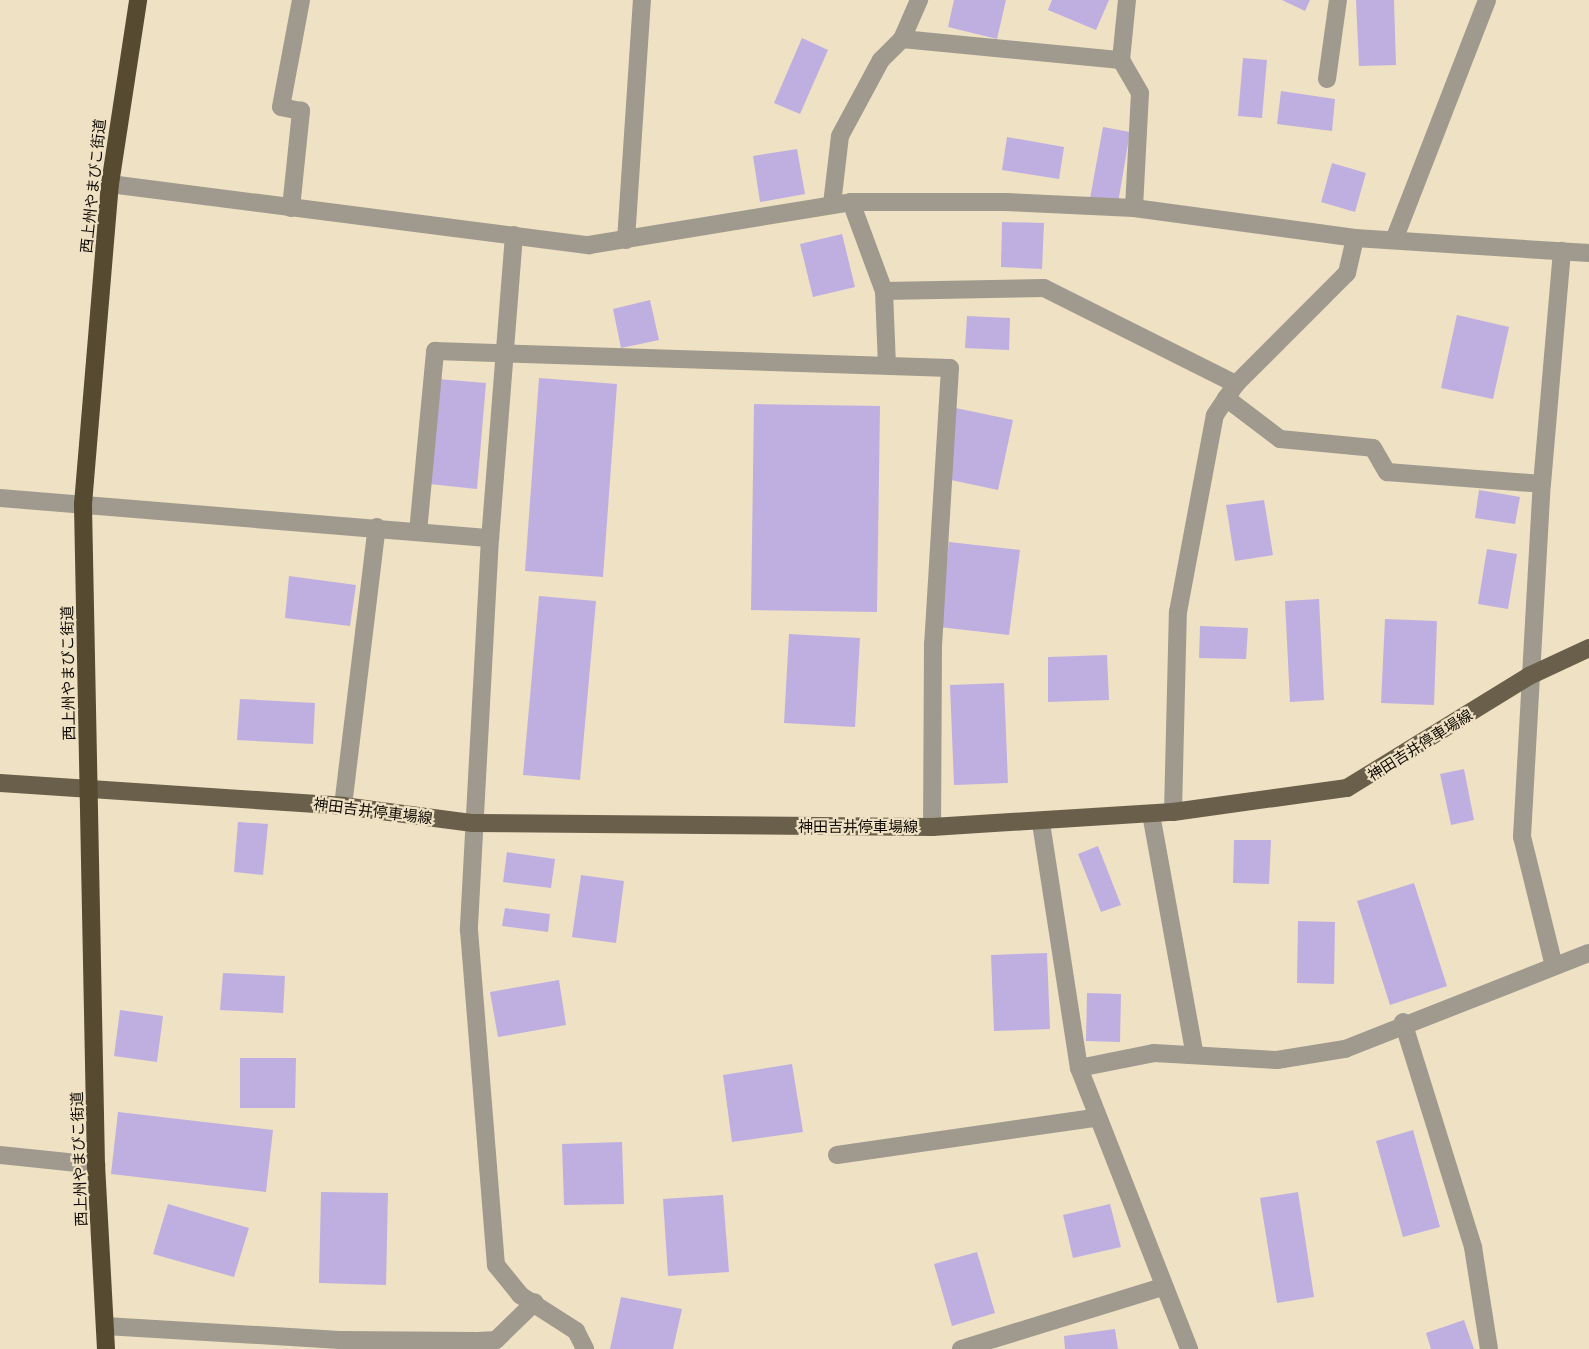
<!DOCTYPE html>
<meta charset="utf-8">
<style>
body{margin:0}
#map{position:relative;width:1589px;height:1349px;overflow:hidden;background:#efe1c4;font-family:Commissioner,"Noto Sans JP",sans-serif}
div>[style]{position:absolute}
.building>*{inset:0;background:#bfafe1}
.minor>*{height:18px;margin:-9px;padding:0 9px;transform-origin:9px;border-radius:9px;background:#a09a8e}
.major>*{height:18px;margin:-9px;padding:0 9px;transform-origin:9px;border-radius:9px;background:#695f4a}
.highway>*{height:18px;margin:-9px;padding:0 9px;transform-origin:9px;border-radius:9px;background:#564a31}
span{translate:-50% -50%;white-space:nowrap;text-align:center;line-height:1.15;-webkit-text-stroke:4.5px #efe1c4;paint-order:stroke}
.street-label{font-size:15px;color:#100b03}
</style>
<div id="map">
<div class="building">
<div style="clip-path:polygon(954px 0,1006px 0,997px 39px,948px 27px)"></div>
<div style="clip-path:polygon(1052px 0,1109px 0,1096px 30px,1048px 10px)"></div>
<div style="clip-path:polygon(1282px 0,1310px 0,1305px 11px)"></div>
<div style="clip-path:polygon(1356px 0,1394px 0,1396px 65px,1359px 66px)"></div>
<div style="clip-path:polygon(802px 38px,828px 50px,800px 114px,774px 103px)"></div>
<div style="clip-path:polygon(1243px 58px,1267px 60px,1262px 118px,1238px 116px)"></div>
<div style="clip-path:polygon(1281px 91px,1335px 99px,1332px 131px,1277px 124px)"></div>
<div style="clip-path:polygon(1103px 127px,1130px 132px,1117px 209px,1089px 204px)"></div>
<div style="clip-path:polygon(1007px 137px,1064px 147px,1059px 179px,1002px 170px)"></div>
<div style="clip-path:polygon(797px 149px,805px 194px,760px 202px,753px 156px)"></div>
<div style="clip-path:polygon(1332px 163px,1366px 173px,1355px 212px,1321px 202px)"></div>
<div style="clip-path:polygon(1002px 222px,1044px 223px,1042px 269px,1001px 267px)"></div>
<div style="clip-path:polygon(842px 234px,855px 287px,813px 297px,800px 244px)"></div>
<div style="clip-path:polygon(650px 300px,659px 340px,621px 348px,613px 309px)"></div>
<div style="clip-path:polygon(1457px 315px,1509px 327px,1493px 399px,1441px 388px)"></div>
<div style="clip-path:polygon(967px 316px,1010px 318px,1009px 350px,965px 348px)"></div>
<div style="clip-path:polygon(539px 378px,617px 384px,603px 577px,525px 571px)"></div>
<div style="clip-path:polygon(438px 379px,486px 383px,477px 489px,429px 484px)"></div>
<div style="clip-path:polygon(754px 404px,880px 406px,877px 612px,751px 610px)"></div>
<div style="clip-path:polygon(951px 407px,1013px 420px,998px 490px,937px 477px)"></div>
<div style="clip-path:polygon(1479px 490px,1520px 497px,1515px 524px,1475px 518px)"></div>
<div style="clip-path:polygon(1264px 500px,1273px 555px,1235px 561px,1226px 505px)"></div>
<div style="clip-path:polygon(949px 542px,1020px 550px,1009px 635px,939px 627px)"></div>
<div style="clip-path:polygon(1487px 549px,1517px 554px,1508px 609px,1478px 604px)"></div>
<div style="clip-path:polygon(289px 576px,356px 585px,350px 626px,285px 618px)"></div>
<div style="clip-path:polygon(539px 596px,596px 601px,580px 780px,523px 775px)"></div>
<div style="clip-path:polygon(1319px 599px,1324px 700px,1290px 702px,1285px 601px)"></div>
<div style="clip-path:polygon(1385px 619px,1437px 621px,1434px 705px,1381px 703px)"></div>
<div style="clip-path:polygon(1200px 626px,1248px 628px,1246px 659px,1199px 658px)"></div>
<div style="clip-path:polygon(789px 634px,860px 638px,855px 727px,784px 723px)"></div>
<div style="clip-path:polygon(1107px 655px,1109px 700px,1048px 702px,1048px 657px)"></div>
<div style="clip-path:polygon(1004px 683px,1008px 783px,954px 785px,950px 685px)"></div>
<div style="clip-path:polygon(240px 699px,315px 703px,313px 744px,237px 740px)"></div>
<div style="clip-path:polygon(1464px 769px,1474px 820px,1451px 825px,1440px 774px)"></div>
<div style="clip-path:polygon(238px 822px,268px 824px,263px 875px,234px 872px)"></div>
<div style="clip-path:polygon(1234px 840px,1271px 840px,1269px 884px,1233px 883px)"></div>
<div style="clip-path:polygon(1098px 846px,1121px 905px,1101px 912px,1078px 854px)"></div>
<div style="clip-path:polygon(507px 852px,555px 859px,551px 888px,503px 882px)"></div>
<div style="clip-path:polygon(581px 875px,624px 881px,616px 943px,572px 937px)"></div>
<div style="clip-path:polygon(1414px 883px,1447px 986px,1390px 1005px,1357px 901px)"></div>
<div style="clip-path:polygon(505px 908px,550px 914px,548px 932px,502px 926px)"></div>
<div style="clip-path:polygon(1298px 921px,1335px 922px,1334px 984px,1297px 983px)"></div>
<div style="clip-path:polygon(1047px 953px,1050px 1029px,994px 1031px,991px 955px)"></div>
<div style="clip-path:polygon(223px 973px,285px 976px,283px 1013px,220px 1010px)"></div>
<div style="clip-path:polygon(559px 980px,566px 1025px,498px 1037px,490px 992px)"></div>
<div style="clip-path:polygon(1087px 993px,1121px 994px,1120px 1042px,1086px 1041px)"></div>
<div style="clip-path:polygon(120px 1010px,163px 1016px,157px 1062px,114px 1056px)"></div>
<div style="clip-path:polygon(240px 1058px,296px 1058px,295px 1108px,240px 1108px)"></div>
<div style="clip-path:polygon(792px 1064px,803px 1132px,732px 1142px,723px 1075px)"></div>
<div style="clip-path:polygon(118px 1112px,273px 1130px,266px 1192px,111px 1174px)"></div>
<div style="clip-path:polygon(1413px 1130px,1440px 1227px,1403px 1237px,1376px 1141px)"></div>
<div style="clip-path:polygon(622px 1142px,624px 1204px,564px 1205px,562px 1144px)"></div>
<div style="clip-path:polygon(321px 1192px,388px 1193px,386px 1285px,319px 1283px)"></div>
<div style="clip-path:polygon(1298px 1192px,1314px 1297px,1277px 1303px,1260px 1198px)"></div>
<div style="clip-path:polygon(723px 1195px,729px 1272px,668px 1276px,663px 1199px)"></div>
<div style="clip-path:polygon(168px 1204px,249px 1228px,234px 1277px,153px 1254px)"></div>
<div style="clip-path:polygon(1110px 1204px,1121px 1247px,1073px 1258px,1063px 1215px)"></div>
<div style="clip-path:polygon(977px 1252px,995px 1313px,952px 1326px,934px 1264px)"></div>
<div style="clip-path:polygon(621px 1297px,682px 1309px,673px 1349px,610px 1349px)"></div>
<div style="clip-path:polygon(1464px 1320px,1474px 1349px,1431px 1349px,1426px 1333px)"></div>
<div style="clip-path:polygon(1115px 1329px,1118px 1349px,1065px 1349px,1064px 1336px)"></div>
</div>
<div class="minor">
<div style="left:902px;top:39px;width:220px;rotate:5.5deg"></div>
<div style="left:1121px;top:60px;width:60px;rotate:-84.3deg"></div>
<div style="left:1121px;top:60px;width:38px;rotate:60deg"></div>
<div style="left:1140px;top:93px;width:115px;rotate:93deg"></div>
<div style="left:1327px;top:79px;width:80px;rotate:-82.1deg"></div>
<div style="left:110px;top:184px;width:483px;rotate:7.3deg"></div>
<div style="left:589px;top:245px;width:266px;rotate:-9.3deg"></div>
<div style="left:851px;top:202px;width:154px"></div>
<div style="left:1005px;top:202px;width:129px;rotate:2.7deg"></div>
<div style="left:1134px;top:208px;width:223px;rotate:7.7deg"></div>
<div style="left:1355px;top:238px;width:234px;rotate:3.7deg"></div>
<div style="left:851px;top:202px;width:95px;rotate:69.7deg"></div>
<div style="left:884px;top:291px;width:74px;rotate:87.7deg"></div>
<div style="left:832px;top:204px;width:68px;rotate:-83.3deg"></div>
<div style="left:840px;top:136px;width:86px;rotate:-61.7deg"></div>
<div style="left:881px;top:60px;width:30px;rotate:-45deg"></div>
<div style="left:902px;top:39px;width:43px;rotate:-66.4deg"></div>
<div style="left:291px;top:208px;width:98px;rotate:-84.1deg"></div>
<div style="left:301px;top:111px;width:20px;rotate:-169deg"></div>
<div style="left:281px;top:107px;width:109px;rotate:-79.4deg"></div>
<div style="left:514px;top:235px;width:304px;rotate:94.5deg"></div>
<div style="left:490px;top:538px;width:393px;rotate:93.1deg"></div>
<div style="left:469px;top:930px;width:336px;rotate:85.4deg"></div>
<div style="left:496px;top:1265px;width:38px;rotate:51deg"></div>
<div style="left:520px;top:1295px;width:67px;rotate:32.7deg"></div>
<div style="left:576px;top:1331px;width:20px;rotate:63deg"></div>
<div style="left:626px;top:240px;width:241px;rotate:-86.2deg"></div>
<div style="left:1394px;top:240px;width:257px;rotate:-68.8deg"></div>
<div style="left:884px;top:291px;width:160px;rotate:-1.1deg"></div>
<div style="left:1044px;top:288px;width:215px;rotate:26.6deg"></div>
<div style="left:1226px;top:398px;width:68px;rotate:37.2deg"></div>
<div style="left:1280px;top:439px;width:93px;rotate:5.5deg"></div>
<div style="left:1373px;top:448px;width:28px;rotate:60deg"></div>
<div style="left:1387px;top:472px;width:155px;rotate:4.4deg"></div>
<div style="left:0;top:498px;width:492px;rotate:4.7deg"></div>
<div style="left:418px;top:532px;width:182px;rotate:-84.6deg"></div>
<div style="left:435px;top:351px;width:515px;rotate:1.89deg"></div>
<div style="left:950px;top:368px;width:277px;rotate:93.5deg"></div>
<div style="left:933px;top:644px;width:183px;rotate:90.3deg"></div>
<div style="left:343px;top:806px;width:281px;rotate:-83.1deg"></div>
<div style="left:1173px;top:812px;width:200px;rotate:-88.6deg"></div>
<div style="left:1178px;top:612px;width:200px;rotate:-79.4deg"></div>
<div style="left:1215px;top:415px;width:37px;rotate:-56deg"></div>
<div style="left:1236px;top:384px;width:157px;rotate:-45deg"></div>
<div style="left:1347px;top:273px;width:36px;rotate:-77deg"></div>
<div style="left:1151px;top:814px;width:245px;rotate:79.7deg"></div>
<div style="left:1041px;top:823px;width:248px;rotate:81.2deg"></div>
<div style="left:1079px;top:1068px;width:302px;rotate:68.6deg"></div>
<div style="left:1554px;top:966px;width:133px;rotate:-103.9deg"></div>
<div style="left:1522px;top:837px;width:354px;rotate:-86.8deg"></div>
<div style="left:1542px;top:484px;width:234px;rotate:-85.1deg"></div>
<div style="left:1403px;top:1022px;width:236px;rotate:72.7deg"></div>
<div style="left:1473px;top:1247px;width:103px;rotate:81.1deg"></div>
<div style="left:1079px;top:1068px;width:76px;rotate:-11.3deg"></div>
<div style="left:1154px;top:1053px;width:123px;rotate:3.3deg"></div>
<div style="left:1277px;top:1060px;width:69px;rotate:-9.2deg"></div>
<div style="left:1345px;top:1049px;width:262px;rotate:-21.5deg"></div>
<div style="left:0;top:1155px;width:97px;rotate:5.9deg"></div>
<div style="left:837px;top:1155px;width:261px;rotate:-8.2deg"></div>
<div style="left:105px;top:1326px;width:235px;rotate:3.4deg"></div>
<div style="left:340px;top:1340px;width:138px;rotate:0.4deg"></div>
<div style="left:478px;top:1341px;width:18px;rotate:-3deg"></div>
<div style="left:496px;top:1340px;width:54px;rotate:-44.3deg"></div>
<div style="left:961px;top:1349px;width:211px;rotate:-17.1deg"></div>
</div>
<div class="major">
<div style="left:0;top:783px;width:344px;rotate:3.8deg"></div>
<div style="left:343px;top:806px;width:131px;rotate:7.5deg"></div>
<div style="left:473px;top:823px;width:459px;rotate:0.5deg"></div>
<div style="left:932px;top:827px;width:241px;rotate:-3.6deg"></div>
<div style="left:1173px;top:812px;width:176px;rotate:-7.9deg"></div>
<div style="left:1347px;top:788px;width:214px;rotate:-31.6deg"></div>
<div style="left:1529px;top:676px;width:66px;rotate:-25deg"></div>
</div>
<div class="highway">
<div style="left:106px;top:1349px;width:184px;rotate:-93.1deg"></div>
<div style="left:96px;top:1165px;width:661px;rotate:-91.13deg"></div>
<div style="left:83px;top:504px;width:321px;rotate:-85.2deg"></div>
<div style="left:110px;top:184px;width:186px;rotate:-81.3deg"></div>
</div>
<div class="street-label">
<span style="left:93px;top:186px;rotate:-84deg">西上州やまびこ街道</span>
<span style="left:68px;top:673px;rotate:-91deg">西上州やまびこ街道</span>
<span style="left:1420px;top:745px;rotate:-32deg">神田吉井停車場線</span>
<span style="left:373px;top:811px;rotate:7deg">神田吉井停車場線</span>
<span style="left:858px;top:827px">神田吉井停車場線</span>
<span style="left:79px;top:1159px;rotate:-92deg">西上州やまびこ街道</span>
</div>
</div>
